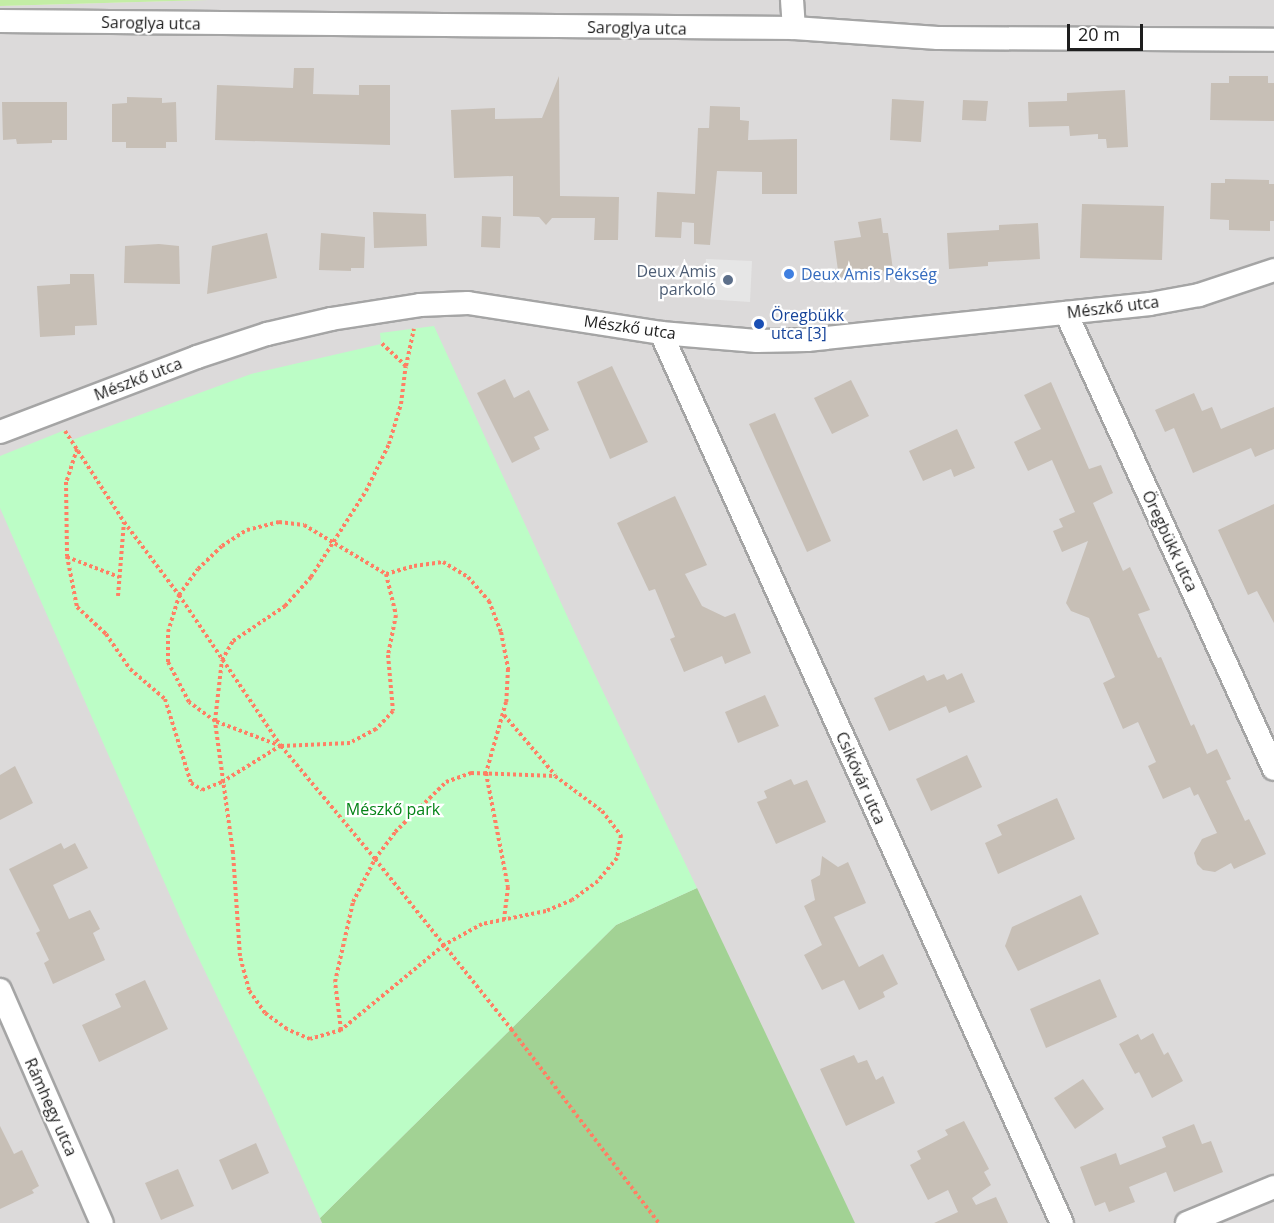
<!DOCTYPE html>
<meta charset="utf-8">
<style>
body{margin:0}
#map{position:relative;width:1274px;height:1223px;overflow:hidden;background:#efece3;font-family:"Open Sans",sans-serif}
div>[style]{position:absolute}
.residential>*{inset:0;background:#dcdada}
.grass>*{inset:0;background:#c3eda5}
.forest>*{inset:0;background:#a2d294}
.park>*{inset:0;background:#bcfdc6}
.parking>*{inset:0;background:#e6e6e6}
.building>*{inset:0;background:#c7bfb6}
.path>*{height:4px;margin-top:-2px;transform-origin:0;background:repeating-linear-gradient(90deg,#ff7f64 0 3px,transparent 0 6px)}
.roads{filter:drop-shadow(2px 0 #a5a5a5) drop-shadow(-2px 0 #a5a5a5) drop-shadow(0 2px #a5a5a5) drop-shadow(0 -2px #a5a5a5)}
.minor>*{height:22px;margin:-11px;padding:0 11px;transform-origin:11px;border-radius:11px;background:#fff}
.dots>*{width:16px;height:16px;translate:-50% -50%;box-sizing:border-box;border:3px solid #fff;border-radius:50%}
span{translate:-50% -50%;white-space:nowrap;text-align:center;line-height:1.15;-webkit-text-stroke:4.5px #fff;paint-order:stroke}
.street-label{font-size:16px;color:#1e1e1e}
.service-label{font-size:16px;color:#4e5e75}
.right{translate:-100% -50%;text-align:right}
.shop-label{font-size:16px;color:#366cbe}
.left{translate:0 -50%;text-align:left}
.transit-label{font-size:16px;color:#164399}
.park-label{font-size:16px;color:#048317}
.scale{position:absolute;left:1067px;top:24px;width:76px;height:27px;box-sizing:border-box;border:3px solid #1e1e1e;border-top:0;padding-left:8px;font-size:18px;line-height:21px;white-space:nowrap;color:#1e1e1e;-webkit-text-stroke:4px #fff;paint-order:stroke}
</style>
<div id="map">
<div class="residential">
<div style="clip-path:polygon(208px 0,1274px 0,1274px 1223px,0 1223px,0 6px)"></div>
</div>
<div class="grass">
<div style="clip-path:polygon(0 0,208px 0,0 6px)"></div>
</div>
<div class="forest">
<div style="clip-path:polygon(697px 888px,855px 1223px,322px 1223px,320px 1218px,616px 925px)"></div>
</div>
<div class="park">
<div style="clip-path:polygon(434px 326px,574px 631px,697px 888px,616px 925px,320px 1218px,266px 1098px,187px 934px,0 508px,0 456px,65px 430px,72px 440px,251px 374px,381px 344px,380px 333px)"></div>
</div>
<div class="parking">
<div style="clip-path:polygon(706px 259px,752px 261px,750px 302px,704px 299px)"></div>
</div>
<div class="building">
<div style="clip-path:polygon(294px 68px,314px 68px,313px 94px,359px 95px,359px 85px,390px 85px,390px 145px,215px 140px,217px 85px,293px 88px)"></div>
<div style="clip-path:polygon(559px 76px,560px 196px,619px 197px,618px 240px,594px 240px,595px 218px,552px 218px,546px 225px,539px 217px,513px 216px,513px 176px,454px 178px,451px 110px,495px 108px,495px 119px,542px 118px)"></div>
<div style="clip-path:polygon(1229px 76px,1268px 76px,1268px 83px,1274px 83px,1274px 121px,1210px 120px,1211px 83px,1229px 83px)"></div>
<div style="clip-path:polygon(1125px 90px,1128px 147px,1107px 148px,1106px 139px,1098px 139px,1098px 134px,1070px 136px,1069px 126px,1029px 127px,1028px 102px,1067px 101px,1067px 93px)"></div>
<div style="clip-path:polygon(127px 97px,162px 98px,162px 103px,176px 102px,177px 142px,166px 142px,166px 148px,126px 148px,126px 142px,112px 142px,112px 104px,127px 103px)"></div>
<div style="clip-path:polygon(892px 99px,924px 101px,921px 142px,890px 140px)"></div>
<div style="clip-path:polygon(963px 100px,988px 101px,986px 121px,962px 120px)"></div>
<div style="clip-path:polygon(2px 102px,67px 102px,67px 140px,52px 140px,52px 143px,17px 144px,16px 139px,3px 140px)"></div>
<div style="clip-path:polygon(710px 106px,740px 107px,740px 120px,749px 121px,748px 140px,797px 139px,797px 194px,762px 194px,762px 172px,717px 171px,710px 245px,694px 244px,694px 223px,682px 222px,681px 238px,655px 237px,657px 192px,695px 194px,698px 128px,709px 128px)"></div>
<div style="clip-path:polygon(1225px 179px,1269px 180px,1269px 184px,1274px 184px,1274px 221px,1270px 221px,1270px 231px,1229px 230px,1229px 220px,1210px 219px,1211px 183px,1225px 183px)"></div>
<div style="clip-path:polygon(1082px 204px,1164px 206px,1162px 260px,1080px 258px)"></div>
<div style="clip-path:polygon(373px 212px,426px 214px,427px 246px,374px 248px)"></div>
<div style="clip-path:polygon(482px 216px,501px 217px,500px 248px,481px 247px)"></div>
<div style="clip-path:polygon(881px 218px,883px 233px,888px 233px,893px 270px,839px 278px,834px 241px,861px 237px,858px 222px)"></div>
<div style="clip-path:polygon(1038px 223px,1040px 259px,988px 262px,988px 266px,949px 269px,947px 233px,999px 230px,999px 225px)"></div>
<div style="clip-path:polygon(267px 233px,277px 278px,207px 294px,212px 246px)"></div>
<div style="clip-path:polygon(321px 233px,365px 237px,364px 268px,351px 268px,351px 271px,319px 270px)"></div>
<div style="clip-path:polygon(159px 244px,179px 246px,180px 284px,124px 283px,125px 246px)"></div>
<div style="clip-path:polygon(70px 274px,94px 274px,97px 325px,75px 326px,75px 335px,40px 337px,37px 286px,70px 284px)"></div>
<div style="clip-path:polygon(612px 366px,648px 442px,610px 459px,577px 382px)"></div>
<div style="clip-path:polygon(505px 379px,514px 398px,529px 390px,549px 430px,534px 437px,540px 449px,512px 463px,477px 393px)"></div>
<div style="clip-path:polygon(851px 380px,869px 416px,832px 434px,814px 398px)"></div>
<div style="clip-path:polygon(1051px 382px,1089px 469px,1101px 465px,1113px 493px,1093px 503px,1123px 571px,1130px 567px,1150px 610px,1138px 614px,1158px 658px,1161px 657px,1191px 726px,1194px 724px,1207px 754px,1217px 749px,1231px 779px,1226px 781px,1245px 821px,1249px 819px,1266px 854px,1234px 869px,1231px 863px,1215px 872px,1203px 870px,1197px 864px,1194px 853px,1202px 839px,1217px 833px,1198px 794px,1194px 796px,1190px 787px,1163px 799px,1148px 766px,1156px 762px,1138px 722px,1123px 729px,1103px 683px,1115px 677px,1089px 618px,1071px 611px,1066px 603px,1088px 541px,1062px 552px,1053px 531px,1063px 527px,1059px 519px,1075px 512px,1052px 460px,1028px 471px,1014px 442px,1041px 429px,1024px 395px)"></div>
<div style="clip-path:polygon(1194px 393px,1202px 411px,1212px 407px,1221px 429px,1274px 407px,1274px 449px,1255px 457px,1251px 448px,1193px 473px,1174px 428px,1165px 432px,1155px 410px)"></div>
<div style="clip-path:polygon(775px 413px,831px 541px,807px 552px,749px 424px)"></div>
<div style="clip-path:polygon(957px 429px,975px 468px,954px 477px,951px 469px,923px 481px,909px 451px)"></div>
<div style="clip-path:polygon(675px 496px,707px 565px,685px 574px,702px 606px,725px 617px,735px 613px,751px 653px,725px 664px,722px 656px,684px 672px,670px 639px,675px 637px,655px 589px,649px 591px,617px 523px)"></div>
<div style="clip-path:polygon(1274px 504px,1274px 623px,1257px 591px,1248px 595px,1218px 530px)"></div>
<div style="clip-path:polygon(962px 673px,975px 702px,949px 713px,946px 706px,889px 731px,874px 698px,924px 675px,927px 681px,944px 674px,947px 680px)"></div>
<div style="clip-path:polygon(765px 695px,779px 726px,738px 743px,725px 712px)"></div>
<div style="clip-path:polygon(967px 755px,982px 787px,931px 811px,916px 779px)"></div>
<div style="clip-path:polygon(15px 766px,33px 803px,0 820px,0 775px)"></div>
<div style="clip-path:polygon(791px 779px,794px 785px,807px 780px,826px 822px,776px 844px,757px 802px,767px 798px,764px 791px)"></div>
<div style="clip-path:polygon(1057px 798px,1075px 839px,998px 874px,985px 843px,1002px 835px,997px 825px)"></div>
<div style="clip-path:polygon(61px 843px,64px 849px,75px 843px,88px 868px,53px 885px,69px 919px,90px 910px,100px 929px,93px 933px,105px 960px,53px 984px,44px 963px,49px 960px,36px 933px,40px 931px,9px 869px)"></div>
<div style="clip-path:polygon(822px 856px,838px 867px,848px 862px,866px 903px,834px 917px,859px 967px,883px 954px,898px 984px,883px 992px,885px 997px,859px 1010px,844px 980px,822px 990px,804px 955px,822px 945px,804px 906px,815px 900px,811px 880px,820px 875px)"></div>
<div style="clip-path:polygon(1081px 895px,1099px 934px,1018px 971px,1005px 946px,1012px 927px)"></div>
<div style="clip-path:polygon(1100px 979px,1117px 1017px,1046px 1048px,1030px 1009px)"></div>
<div style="clip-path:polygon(145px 980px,168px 1029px,99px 1062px,82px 1025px,121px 1007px,115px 994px)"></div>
<div style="clip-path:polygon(1153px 1033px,1164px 1055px,1168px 1052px,1183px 1081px,1152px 1098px,1139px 1072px,1135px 1074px,1119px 1044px,1138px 1034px,1141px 1040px)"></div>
<div style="clip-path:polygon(854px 1055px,858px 1063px,867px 1060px,876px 1080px,883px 1076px,895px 1103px,846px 1126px,820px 1069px)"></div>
<div style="clip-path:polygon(1083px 1079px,1104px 1109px,1075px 1129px,1054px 1098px)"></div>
<div style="clip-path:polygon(964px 1121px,989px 1169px,984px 1172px,991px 1185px,972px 1198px,976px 1205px,996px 1197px,1008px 1223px,934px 1223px,958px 1212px,948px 1190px,928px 1200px,910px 1165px,921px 1159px,917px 1151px,948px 1135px,945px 1130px)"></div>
<div style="clip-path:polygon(1194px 1124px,1202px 1144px,1211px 1141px,1223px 1172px,1174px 1192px,1166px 1172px,1129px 1187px,1135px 1202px,1109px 1212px,1105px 1202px,1095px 1206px,1080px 1167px,1116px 1153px,1120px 1165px,1166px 1147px,1162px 1137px)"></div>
<div style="clip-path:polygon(0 1126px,14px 1154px,22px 1150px,39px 1186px,32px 1190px,34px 1193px,0 1209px)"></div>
<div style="clip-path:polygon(256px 1143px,269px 1173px,232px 1190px,219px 1160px)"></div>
<div style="clip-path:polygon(178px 1169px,194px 1206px,161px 1220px,145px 1183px)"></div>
</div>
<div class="path">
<div style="left:406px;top:366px;width:38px;rotate:-78deg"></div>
<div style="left:65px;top:431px;width:108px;rotate:57deg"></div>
<div style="left:124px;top:522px;width:91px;rotate:53deg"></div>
<div style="left:179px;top:595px;width:182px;rotate:56deg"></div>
<div style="left:281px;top:746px;width:147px;rotate:50.2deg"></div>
<div style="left:375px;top:859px;width:218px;rotate:51.3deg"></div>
<div style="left:511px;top:1029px;width:244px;rotate:52.7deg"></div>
<div style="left:77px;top:449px;width:35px;rotate:108deg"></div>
<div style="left:66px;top:482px;width:74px;rotate:89.2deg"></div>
<div style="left:67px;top:556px;width:52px;rotate:78.9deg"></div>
<div style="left:77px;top:607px;width:40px;rotate:43deg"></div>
<div style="left:106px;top:634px;width:42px;rotate:55.6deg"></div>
<div style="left:130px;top:669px;width:46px;rotate:40.6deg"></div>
<div style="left:165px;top:699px;width:88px;rotate:72.8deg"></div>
<div style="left:191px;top:783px;width:13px;rotate:32deg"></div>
<div style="left:202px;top:790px;width:22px;rotate:-22deg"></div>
<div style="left:222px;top:782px;width:68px;rotate:-31.8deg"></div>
<div style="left:279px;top:522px;width:25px;rotate:7deg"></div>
<div style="left:304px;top:525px;width:96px;rotate:30.9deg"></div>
<div style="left:386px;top:574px;width:42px;rotate:76.3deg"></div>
<div style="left:396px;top:615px;width:41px;rotate:101.3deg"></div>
<div style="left:388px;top:655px;width:56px;rotate:84.9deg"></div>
<div style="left:393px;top:711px;width:25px;rotate:133deg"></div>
<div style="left:376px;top:729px;width:30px;rotate:152deg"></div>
<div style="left:350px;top:743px;width:69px;rotate:177.5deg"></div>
<div style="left:281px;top:746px;width:71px;rotate:-159.3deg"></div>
<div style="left:215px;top:721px;width:32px;rotate:-144deg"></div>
<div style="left:189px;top:702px;width:45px;rotate:-117.7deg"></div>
<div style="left:168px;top:662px;width:30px;rotate:-90deg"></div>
<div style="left:168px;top:632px;width:39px;rotate:-73deg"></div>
<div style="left:179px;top:595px;width:32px;rotate:-54deg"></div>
<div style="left:198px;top:569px;width:33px;rotate:-44deg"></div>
<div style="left:222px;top:546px;width:30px;rotate:-33deg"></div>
<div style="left:247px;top:530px;width:33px;rotate:-14deg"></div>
<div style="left:67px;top:557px;width:56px;rotate:21deg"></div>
<div style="left:386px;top:574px;width:29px;rotate:-16deg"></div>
<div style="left:414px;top:566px;width:29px;rotate:-8deg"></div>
<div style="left:443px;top:562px;width:29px;rotate:31deg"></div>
<div style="left:468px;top:577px;width:32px;rotate:49deg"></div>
<div style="left:489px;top:601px;width:33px;rotate:69deg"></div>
<div style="left:501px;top:632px;width:38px;rotate:79deg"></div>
<div style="left:508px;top:669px;width:33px;rotate:93deg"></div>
<div style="left:506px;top:702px;width:74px;rotate:105.7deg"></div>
<div style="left:486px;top:773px;width:116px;rotate:79.1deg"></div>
<div style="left:508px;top:887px;width:33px;rotate:97deg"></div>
<div style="left:118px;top:596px;width:74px;rotate:-85.4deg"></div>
<div style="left:504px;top:715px;width:79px;rotate:49.6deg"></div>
<div style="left:341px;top:1030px;width:48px;rotate:-97.1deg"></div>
<div style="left:335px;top:982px;width:82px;rotate:-77.3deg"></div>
<div style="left:353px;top:902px;width:48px;rotate:-62.9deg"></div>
<div style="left:375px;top:859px;width:34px;rotate:-53deg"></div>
<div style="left:395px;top:832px;width:71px;rotate:-44.4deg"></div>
<div style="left:446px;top:782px;width:27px;rotate:-20deg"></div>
<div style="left:471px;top:773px;width:84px;rotate:2deg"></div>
<div style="left:555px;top:776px;width:59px;rotate:36.7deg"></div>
<div style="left:602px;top:811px;width:31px;rotate:52deg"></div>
<div style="left:621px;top:835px;width:23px;rotate:100deg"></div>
<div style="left:617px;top:858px;width:30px;rotate:130deg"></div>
<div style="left:598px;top:881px;width:32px;rotate:144deg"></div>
<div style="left:572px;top:900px;width:28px;rotate:157deg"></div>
<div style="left:546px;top:911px;width:65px;rotate:168.5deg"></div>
<div style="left:482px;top:924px;width:43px;rotate:151.1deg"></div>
<div style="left:444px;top:945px;width:134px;rotate:140.5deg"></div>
<div style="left:341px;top:1030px;width:32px;rotate:164deg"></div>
<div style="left:310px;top:1039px;width:25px;rotate:-157deg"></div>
<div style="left:287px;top:1029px;width:27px;rotate:-144deg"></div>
<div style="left:265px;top:1013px;width:28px;rotate:-125deg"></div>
<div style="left:249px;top:990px;width:35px;rotate:-105deg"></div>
<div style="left:240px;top:956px;width:103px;rotate:-93.9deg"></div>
<div style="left:233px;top:853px;width:133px;rotate:-97.8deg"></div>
<div style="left:215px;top:721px;width:61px;rotate:-83.5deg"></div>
<div style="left:222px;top:660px;width:22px;rotate:-60deg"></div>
<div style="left:233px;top:641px;width:63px;rotate:-33.9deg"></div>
<div style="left:285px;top:606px;width:39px;rotate:-48deg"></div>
<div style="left:311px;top:577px;width:102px;rotate:-57.4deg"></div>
<div style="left:366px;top:491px;width:52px;rotate:-63.9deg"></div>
<div style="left:389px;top:444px;width:42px;rotate:-73.3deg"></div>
<div style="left:401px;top:404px;width:38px;rotate:-83deg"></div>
<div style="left:406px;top:366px;width:33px;rotate:-137deg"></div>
</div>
<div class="roads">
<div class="minor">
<div style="left:792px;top:0;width:28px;rotate:86deg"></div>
<div style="left:0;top:21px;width:794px;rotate:0.51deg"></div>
<div style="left:794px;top:28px;width:144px;rotate:4deg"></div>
<div style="left:938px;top:38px;width:336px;rotate:0.3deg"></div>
<div style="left:1066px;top:313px;width:501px;rotate:65.48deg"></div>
<div style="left:661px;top:333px;width:976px;rotate:65.75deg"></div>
<div style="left:0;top:432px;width:211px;rotate:-20.8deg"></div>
<div style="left:197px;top:357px;width:74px;rotate:-18.2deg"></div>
<div style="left:267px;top:334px;width:66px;rotate:-13.2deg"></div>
<div style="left:331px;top:319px;width:90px;rotate:-8.9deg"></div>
<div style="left:420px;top:305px;width:48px;rotate:-2.4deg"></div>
<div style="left:468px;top:303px;width:195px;rotate:8.8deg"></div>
<div style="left:661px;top:333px;width:96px;rotate:4.8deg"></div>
<div style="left:757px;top:341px;width:50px;rotate:-1.1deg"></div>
<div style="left:807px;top:340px;width:345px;rotate:-6deg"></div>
<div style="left:1150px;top:304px;width:50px;rotate:-10.4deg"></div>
<div style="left:1199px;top:295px;width:79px;rotate:-18.4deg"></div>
<div style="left:0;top:990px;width:254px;rotate:66.4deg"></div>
<div style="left:1187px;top:1223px;width:94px;rotate:-22.5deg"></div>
</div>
</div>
<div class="dots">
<div style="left:789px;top:274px;background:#3f7fe0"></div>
<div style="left:728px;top:280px;background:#5c6f8a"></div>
<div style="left:759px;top:324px;background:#1a4fb4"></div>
</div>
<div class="street-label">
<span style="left:151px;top:23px;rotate:1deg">Saroglya utca</span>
<span style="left:637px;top:28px;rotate:1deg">Saroglya utca</span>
<span style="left:1113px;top:307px;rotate:-7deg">Mészkő utca</span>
<span style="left:630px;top:327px;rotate:8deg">Mészkő utca</span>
<span style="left:138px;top:379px;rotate:-21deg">Mészkő utca</span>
<span style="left:1170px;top:541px;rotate:65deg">Öregbükk utca</span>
<span style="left:861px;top:778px;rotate:66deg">Csikóvár utca</span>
<span style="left:51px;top:1107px;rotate:66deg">Rámhegy utca</span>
</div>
<div class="service-label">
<span class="right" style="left:716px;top:280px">Deux Amis<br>parkoló</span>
</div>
<div class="shop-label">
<span class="left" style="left:801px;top:274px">Deux Amis Pékség</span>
</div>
<div class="transit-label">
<span class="left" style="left:771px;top:324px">Öregbükk<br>utca [3]</span>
</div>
<div class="park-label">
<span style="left:393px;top:809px">Mészkő park</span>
</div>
<div class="scale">20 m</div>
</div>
